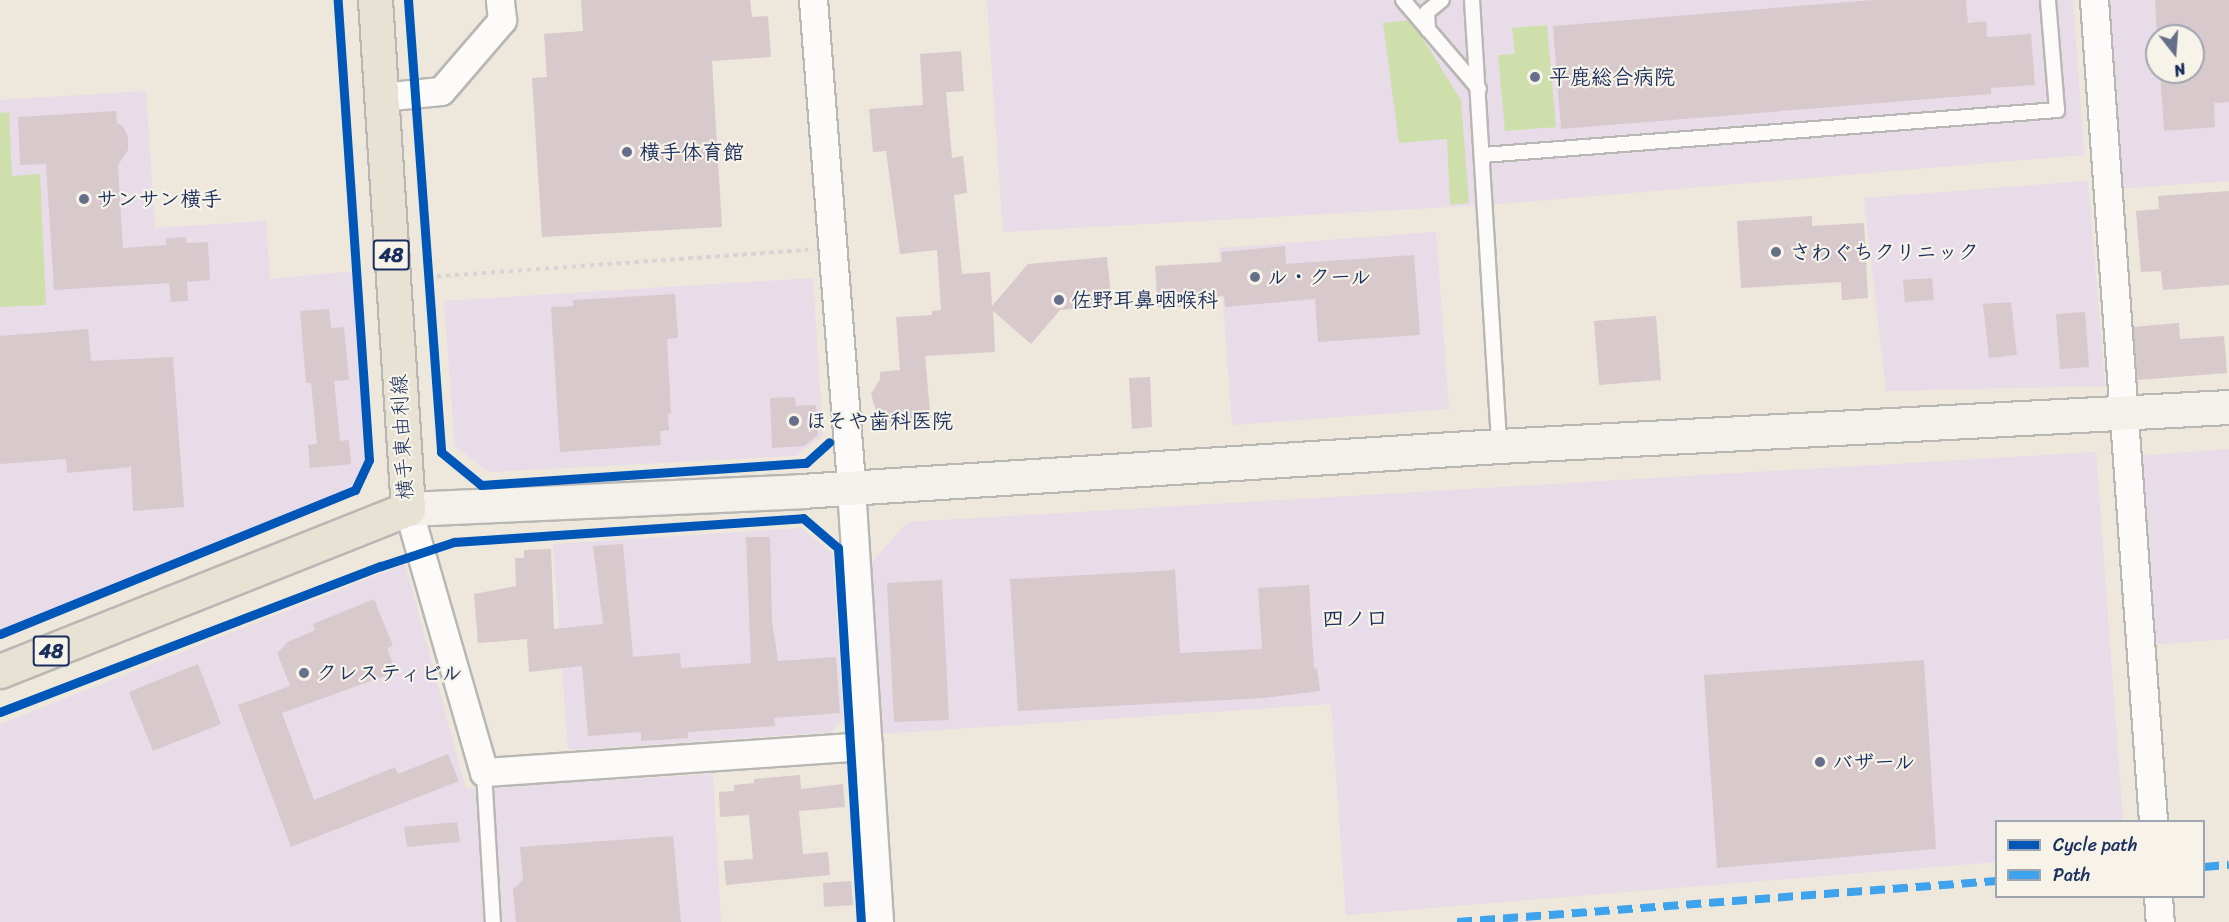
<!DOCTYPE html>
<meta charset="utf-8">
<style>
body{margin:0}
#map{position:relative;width:2229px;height:922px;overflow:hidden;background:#eee7dc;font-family:Sriracha,"Klee One",sans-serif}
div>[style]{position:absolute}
.built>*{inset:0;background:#e8dce8}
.green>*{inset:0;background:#cedfab}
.building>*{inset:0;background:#d7c9cc}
.path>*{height:4px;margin-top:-2px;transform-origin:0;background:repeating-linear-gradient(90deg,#d6d5d5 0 4.5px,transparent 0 9px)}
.roads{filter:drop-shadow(2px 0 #b9b7b4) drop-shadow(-2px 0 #b9b7b4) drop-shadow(0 2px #b9b7b4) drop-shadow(0 -2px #b9b7b4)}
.lane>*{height:14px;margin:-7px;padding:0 7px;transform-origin:7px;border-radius:7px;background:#fcfbfa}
.street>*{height:27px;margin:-13.5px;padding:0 13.5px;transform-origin:13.5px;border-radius:13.5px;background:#fcfbfa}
.secondary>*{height:33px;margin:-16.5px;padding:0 16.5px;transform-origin:16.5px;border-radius:16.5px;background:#f4f1eb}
.primary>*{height:33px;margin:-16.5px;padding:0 16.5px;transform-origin:16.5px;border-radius:16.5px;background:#e8e2d5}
.quiet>*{height:8px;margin-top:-4px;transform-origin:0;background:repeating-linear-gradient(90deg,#3da3ed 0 15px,transparent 0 23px)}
.cycleway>*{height:9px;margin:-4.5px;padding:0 4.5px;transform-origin:4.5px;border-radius:4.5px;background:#0057b8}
.dots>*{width:16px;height:16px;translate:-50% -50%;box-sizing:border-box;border:3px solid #f7f3e8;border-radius:50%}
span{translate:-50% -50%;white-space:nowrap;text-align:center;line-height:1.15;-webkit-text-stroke:4.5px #f7f3e8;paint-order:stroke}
.shield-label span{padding:2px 4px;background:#f7f3e8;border:2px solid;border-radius:4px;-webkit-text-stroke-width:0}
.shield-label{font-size:20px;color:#1b2f5e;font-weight:700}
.poi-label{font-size:21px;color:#1b2f5e;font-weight:700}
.left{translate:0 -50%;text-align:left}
.street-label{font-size:21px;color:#1b2f5e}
.neighbourhood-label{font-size:22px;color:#1b2f5e;font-weight:700}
.legend{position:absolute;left:1995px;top:820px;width:210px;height:78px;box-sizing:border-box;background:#f7f3e8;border:2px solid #9fa5b1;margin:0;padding:8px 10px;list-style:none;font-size:18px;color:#1b2f5e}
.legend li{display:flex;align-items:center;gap:12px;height:30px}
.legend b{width:30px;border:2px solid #9fa5b1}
.north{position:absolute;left:2145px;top:24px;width:60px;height:60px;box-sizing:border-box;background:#f7f3e8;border:2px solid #9fa5b1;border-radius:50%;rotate:163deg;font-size:16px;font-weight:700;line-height:24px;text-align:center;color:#1b2f5e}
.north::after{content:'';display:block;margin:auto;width:21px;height:27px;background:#656f8a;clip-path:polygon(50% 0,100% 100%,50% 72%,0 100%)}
</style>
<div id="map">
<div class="built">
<div style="clip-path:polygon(987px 0,2073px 0,2084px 155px,1487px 205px,1003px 232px)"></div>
<div style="clip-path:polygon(evenodd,2102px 0,2229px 0,2229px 181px,2115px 189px,2102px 0,2157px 36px,2193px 36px,2193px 72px,2157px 72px,2157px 36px)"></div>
<div style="clip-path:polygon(146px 91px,155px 228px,266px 221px,270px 279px,356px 271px,369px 460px,355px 490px,0 634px,0 100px)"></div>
<div style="clip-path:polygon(2088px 181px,2105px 386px,1886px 391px,1864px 198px)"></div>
<div style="clip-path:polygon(1436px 232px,1449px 409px,1232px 425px,1219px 248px)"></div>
<div style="clip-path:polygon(813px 278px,823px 436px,795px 456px,489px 472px,455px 446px,444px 301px)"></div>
<div style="clip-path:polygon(2229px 449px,2229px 639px,2152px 645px,2138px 456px)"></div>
<div style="clip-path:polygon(2096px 452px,2123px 821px,1996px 822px,1996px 862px,1346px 915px,1331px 704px,880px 734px,869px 565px,908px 522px)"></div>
<div style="clip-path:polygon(801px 528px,832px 553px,843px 717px,832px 732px,568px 750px,553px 544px)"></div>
<div style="clip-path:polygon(405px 564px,466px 789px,713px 774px,721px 922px,0 922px,0 724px)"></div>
</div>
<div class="green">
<div style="clip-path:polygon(1411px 20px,1461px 100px,1469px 203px,1450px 205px,1447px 139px,1399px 143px,1383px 23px)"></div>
<div style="clip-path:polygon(1547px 25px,1556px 127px,1505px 131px,1498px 55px,1515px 54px,1512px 28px)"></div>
<div style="clip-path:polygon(9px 112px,12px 176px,40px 174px,46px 305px,0 307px,0 113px)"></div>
</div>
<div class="building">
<div style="clip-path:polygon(581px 0,750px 0,752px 17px,768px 16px,771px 57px,712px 61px,722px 227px,542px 237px,532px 78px,547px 77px,544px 34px,583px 31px)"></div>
<div style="clip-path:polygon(1872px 0,1966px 0,1968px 23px,1986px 21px,1987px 37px,2031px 34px,2035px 85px,1991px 88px,1991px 94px,1561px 129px,1553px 26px)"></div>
<div style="clip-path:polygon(2155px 0,2229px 0,2229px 102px,2214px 103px,2215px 127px,2164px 131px,2160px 72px,2193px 72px,2193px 36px,2157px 36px)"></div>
<div style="clip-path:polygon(961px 51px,964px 91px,946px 92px,952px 158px,963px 156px,967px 193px,954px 195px,962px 274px,990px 272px,992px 306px,1028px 264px,1107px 257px,1112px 305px,1060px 310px,1031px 344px,993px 311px,995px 352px,925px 356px,931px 423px,883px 427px,881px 412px,876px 411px,871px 394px,880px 379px,880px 372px,900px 370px,896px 317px,932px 315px,932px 311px,941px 310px,937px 250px,900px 254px,886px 151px,873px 152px,869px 109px,923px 105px,920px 54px)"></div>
<div style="clip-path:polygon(116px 111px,117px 123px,123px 126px,128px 137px,128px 150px,118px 165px,123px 248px,166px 245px,166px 239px,186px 237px,186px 243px,208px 242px,210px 280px,187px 282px,188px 301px,171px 302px,169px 283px,54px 290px,46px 164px,20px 165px,18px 117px)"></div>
<div style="clip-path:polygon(2229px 191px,2229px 285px,2163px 290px,2161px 271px,2141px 272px,2136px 211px,2159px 209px,2158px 196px)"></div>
<div style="clip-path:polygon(1812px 216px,1812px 226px,1864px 223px,1868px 298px,1842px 300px,1841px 282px,1741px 288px,1737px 221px)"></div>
<div style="clip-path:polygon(1285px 246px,1286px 264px,1414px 255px,1420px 335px,1318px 342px,1315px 299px,1225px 307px,1224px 296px,1182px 300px,1182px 307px,1158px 307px,1155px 266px,1222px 262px,1221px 252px)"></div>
<div style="clip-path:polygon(1932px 278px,1934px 300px,1905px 302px,1903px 280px)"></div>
<div style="clip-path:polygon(675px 294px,678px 338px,667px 339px,671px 413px,668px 414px,669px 430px,660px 431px,661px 445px,560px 452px,551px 307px,573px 306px,573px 300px)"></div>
<div style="clip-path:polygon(2011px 302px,2017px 355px,1989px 358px,1983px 304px)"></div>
<div style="clip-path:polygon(329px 309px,331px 328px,344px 327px,349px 380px,334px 381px,340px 441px,349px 440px,351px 464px,310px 468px,308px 445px,317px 444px,311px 383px,306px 383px,300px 311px)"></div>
<div style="clip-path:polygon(2085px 312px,2089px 367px,2060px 369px,2056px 314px)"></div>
<div style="clip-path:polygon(1656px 316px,1661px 380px,1599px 385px,1594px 321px)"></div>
<div style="clip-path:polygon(2179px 323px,2180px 339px,2224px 336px,2227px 373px,2137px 380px,2133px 327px)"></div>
<div style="clip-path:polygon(88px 329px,91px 361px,173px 357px,184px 507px,133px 511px,131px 467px,67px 473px,66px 459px,0 464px,0 336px)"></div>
<div style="clip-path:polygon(1150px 377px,1152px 427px,1132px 429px,1129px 378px)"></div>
<div style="clip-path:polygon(795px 397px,796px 406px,816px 405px,818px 435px,804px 446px,772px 448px,770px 398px)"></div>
<div style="clip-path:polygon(746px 537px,770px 537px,772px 621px,778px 661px,836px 657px,840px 713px,774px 718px,775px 726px,688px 732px,688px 738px,641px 741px,641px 732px,588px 736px,582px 666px,529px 672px,527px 639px,478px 643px,474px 594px,516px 586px,515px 558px,524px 558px,524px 550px,551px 549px,554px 629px,603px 624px,593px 546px,623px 544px,633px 657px,680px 653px,681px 668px,751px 663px)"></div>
<div style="clip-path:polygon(1175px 570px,1180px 653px,1262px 649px,1258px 588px,1309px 585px,1314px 669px,1317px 668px,1320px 691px,1263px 698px,1018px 711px,1010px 579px)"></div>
<div style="clip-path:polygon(942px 580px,949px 720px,894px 722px,887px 583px)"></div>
<div style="clip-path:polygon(374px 599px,393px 646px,387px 648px,396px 672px,282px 713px,314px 800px,395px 767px,398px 774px,448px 754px,459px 781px,291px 847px,238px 705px,290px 686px,277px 653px,288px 642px,315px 630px,313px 624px)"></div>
<div style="clip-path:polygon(1924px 660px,1936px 849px,1717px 868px,1704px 675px)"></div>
<div style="clip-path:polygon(198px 664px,221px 724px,153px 751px,129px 692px)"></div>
<div style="clip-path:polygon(800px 775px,801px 789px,843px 784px,845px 807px,799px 811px,803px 854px,828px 852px,830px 875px,726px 885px,724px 861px,753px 859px,749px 815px,720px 817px,719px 792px,734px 791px,734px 785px,754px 783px,754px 779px)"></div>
<div style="clip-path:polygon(457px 822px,460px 842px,407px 847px,404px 827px)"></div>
<div style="clip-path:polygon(673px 836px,681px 922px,516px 922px,513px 889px,523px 880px,520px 847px)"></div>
<div style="clip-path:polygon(851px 881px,853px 905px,824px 907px,823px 883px)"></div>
</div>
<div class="path">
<div style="left:428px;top:277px;width:381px;rotate:-4.1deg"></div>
</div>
<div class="roads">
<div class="lane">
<div style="left:1403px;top:0;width:117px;rotate:49.5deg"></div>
<div style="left:1472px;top:0;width:447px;rotate:86.5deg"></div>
<div style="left:1428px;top:30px;width:18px;rotate:-93deg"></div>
<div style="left:1427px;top:12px;width:19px;rotate:-39deg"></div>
<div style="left:1483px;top:155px;width:576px;rotate:-4.48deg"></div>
<div style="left:2057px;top:110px;width:110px;rotate:-94.7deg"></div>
<div style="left:484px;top:772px;width:150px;rotate:86.6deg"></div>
</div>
<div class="street">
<div style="left:813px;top:0;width:489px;rotate:85.5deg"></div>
<div style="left:851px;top:488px;width:435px;rotate:86.3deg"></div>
<div style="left:2094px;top:0;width:824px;rotate:85.89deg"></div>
<div style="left:381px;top:97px;width:60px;rotate:-5.7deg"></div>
<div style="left:441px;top:91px;width:94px;rotate:-49.3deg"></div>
<div style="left:502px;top:20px;width:20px;rotate:-96deg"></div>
<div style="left:408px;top:509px;width:274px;rotate:73.9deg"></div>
<div style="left:484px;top:772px;width:385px;rotate:-3.9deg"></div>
<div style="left:2158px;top:896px;width:26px;rotate:86deg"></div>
</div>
<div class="secondary">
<div style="left:408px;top:509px;width:393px;rotate:-2.6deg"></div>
<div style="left:801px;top:491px;width:699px;rotate:-3.69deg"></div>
<div style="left:1499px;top:446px;width:731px;rotate:-3.06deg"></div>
</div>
<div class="primary">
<div style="left:0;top:671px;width:439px;rotate:-21.7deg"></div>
<div style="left:408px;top:509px;width:510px;rotate:-93.71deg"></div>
</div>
</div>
<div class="quiet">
<div style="left:2204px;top:867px;width:25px;rotate:-5deg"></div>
<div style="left:1457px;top:922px;width:541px;rotate:-4.35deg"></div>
</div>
<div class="cycleway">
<div style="left:408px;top:0;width:453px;rotate:85.8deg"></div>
<div style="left:441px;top:452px;width:52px;rotate:39.5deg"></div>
<div style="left:481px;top:485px;width:326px;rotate:-3.9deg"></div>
<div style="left:806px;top:463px;width:31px;rotate:-42deg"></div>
<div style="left:0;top:634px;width:383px;rotate:-22.1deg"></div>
<div style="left:355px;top:490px;width:33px;rotate:-65deg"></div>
<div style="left:369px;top:460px;width:461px;rotate:-93.9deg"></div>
<div style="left:0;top:712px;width:408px;rotate:-21deg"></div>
<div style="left:381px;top:566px;width:77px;rotate:-18.2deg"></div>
<div style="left:454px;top:542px;width:350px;rotate:-3.9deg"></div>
<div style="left:803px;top:518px;width:46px;rotate:40.6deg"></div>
<div style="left:838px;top:548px;width:375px;rotate:86.5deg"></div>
</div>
<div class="dots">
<div style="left:1535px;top:77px;background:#656f8a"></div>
<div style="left:627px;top:152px;background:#656f8a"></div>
<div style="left:84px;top:199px;background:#656f8a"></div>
<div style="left:1776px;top:252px;background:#656f8a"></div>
<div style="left:1255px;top:277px;background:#656f8a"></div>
<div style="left:1059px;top:300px;background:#656f8a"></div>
<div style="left:794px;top:421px;background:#656f8a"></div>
<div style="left:304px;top:673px;background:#656f8a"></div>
<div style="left:1820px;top:762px;background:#656f8a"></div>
</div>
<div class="shield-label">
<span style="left:391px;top:255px">48</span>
<span style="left:51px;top:651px">48</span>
</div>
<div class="poi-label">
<span class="left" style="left:1549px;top:77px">平鹿総合病院</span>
<span class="left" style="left:639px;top:152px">横手体育館</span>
<span class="left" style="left:96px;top:199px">サンサン横手</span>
<span class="left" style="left:1790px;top:252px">さわぐちクリニック</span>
<span class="left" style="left:1267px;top:277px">ル・クール</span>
<span class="left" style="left:1071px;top:300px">佐野耳鼻咽喉科</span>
<span class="left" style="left:806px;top:421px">ほそや歯科医院</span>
<span class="left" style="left:316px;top:673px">クレスティビル</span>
<span class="left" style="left:1832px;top:762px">バザール</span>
</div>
<div class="street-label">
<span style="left:402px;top:437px;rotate:-93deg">横手東由利線</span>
</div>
<div class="neighbourhood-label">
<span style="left:1355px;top:619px">四ノ口</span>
</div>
<ul class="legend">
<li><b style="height:8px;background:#0057b8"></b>Cycle path</li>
<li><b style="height:8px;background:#3da3ed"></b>Path</li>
</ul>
<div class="north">N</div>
</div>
